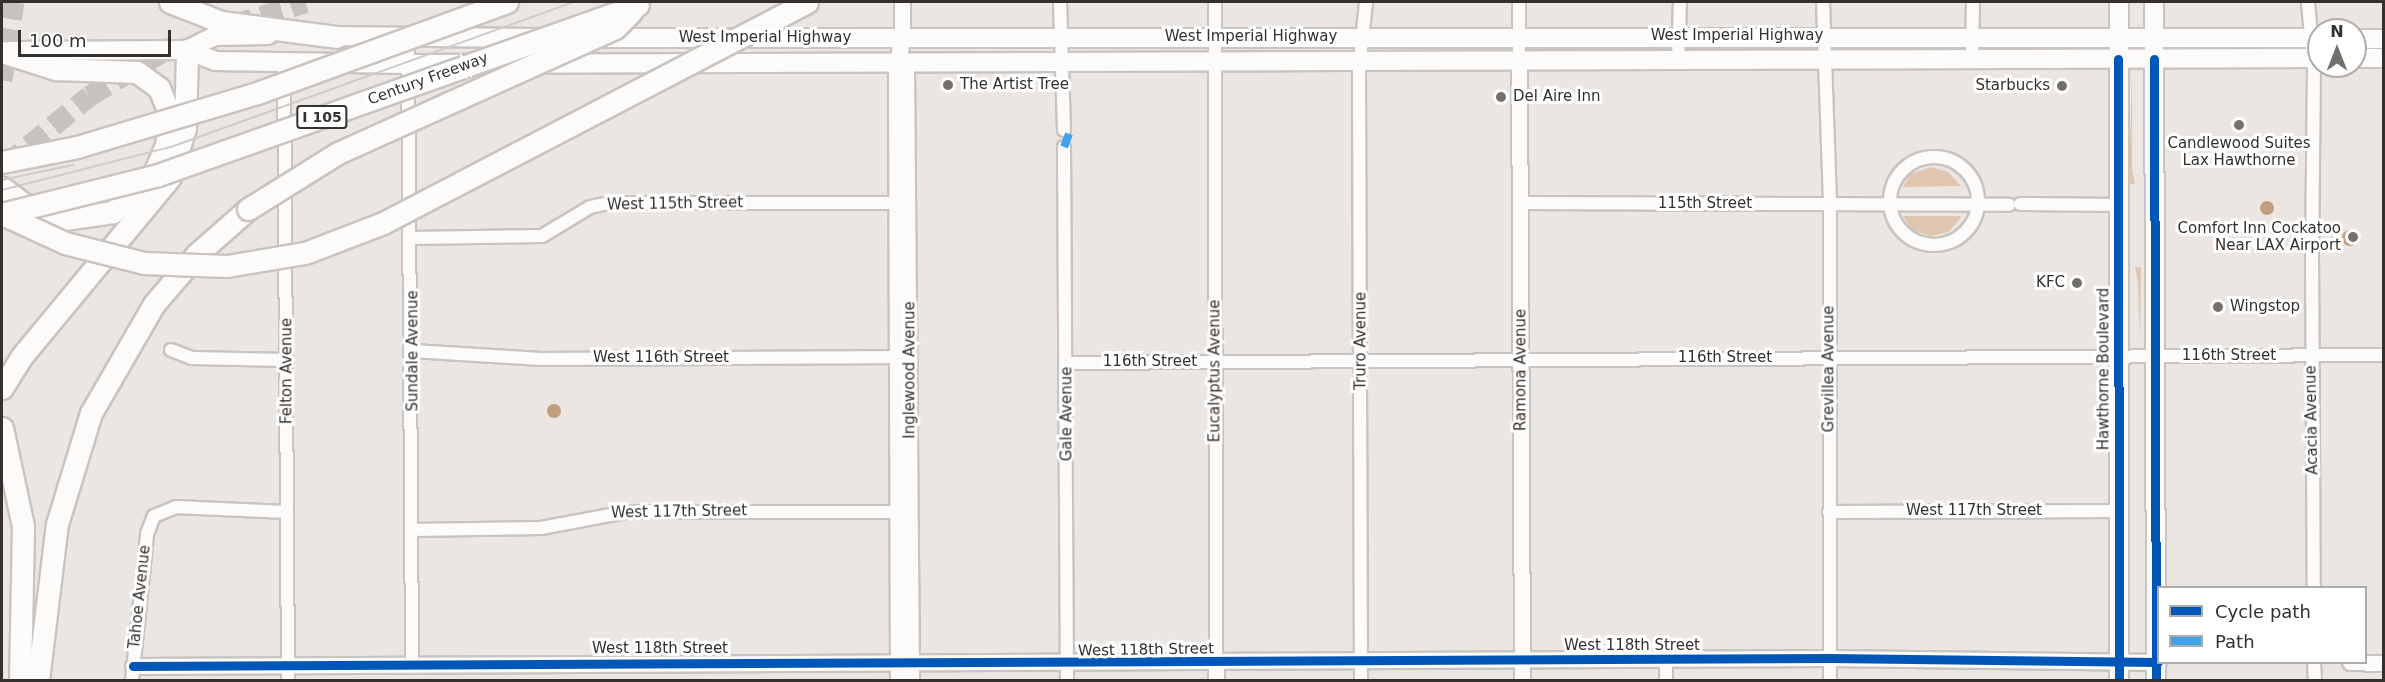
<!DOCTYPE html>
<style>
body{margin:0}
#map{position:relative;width:2385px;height:682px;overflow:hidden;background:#ebe6e1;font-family:"DejaVu Sans",sans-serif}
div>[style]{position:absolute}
.green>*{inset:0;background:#e0c6ae}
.water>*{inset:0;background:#c19e7e}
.round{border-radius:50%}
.motorway-tunnel>*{height:21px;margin-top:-10.5px;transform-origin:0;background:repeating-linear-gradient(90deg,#c6c2bd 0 21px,transparent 0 31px)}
.roads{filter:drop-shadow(2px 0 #c8c4c1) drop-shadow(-2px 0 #c8c4c1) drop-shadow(0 2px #c8c4c1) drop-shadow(0 -2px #c8c4c1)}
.minor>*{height:12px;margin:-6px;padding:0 6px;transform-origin:6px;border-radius:6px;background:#fcfbfa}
.minor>.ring{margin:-6px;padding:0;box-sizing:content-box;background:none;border:12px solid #fcfbfa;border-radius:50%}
.tertiary>*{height:15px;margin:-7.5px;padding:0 7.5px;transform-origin:7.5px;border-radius:7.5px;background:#fcfbfa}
.secondary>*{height:16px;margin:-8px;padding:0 8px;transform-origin:8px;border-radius:8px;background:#fcfbfa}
.primary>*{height:18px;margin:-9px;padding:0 9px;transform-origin:9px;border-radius:9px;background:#fcfbfa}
.motorway>*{height:21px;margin:-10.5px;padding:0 10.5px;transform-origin:10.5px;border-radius:10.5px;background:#fcfbfa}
.tram>*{height:1.5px;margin:-0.75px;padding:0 0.75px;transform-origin:0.75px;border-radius:0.75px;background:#cecccb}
.bridges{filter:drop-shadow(2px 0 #c8c4c1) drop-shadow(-2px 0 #c8c4c1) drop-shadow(0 2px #c8c4c1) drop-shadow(0 -2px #c8c4c1)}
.motorway-bridge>*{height:21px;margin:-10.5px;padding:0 10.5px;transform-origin:10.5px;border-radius:10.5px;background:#fcfbfa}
.quiet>*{height:8px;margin-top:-4px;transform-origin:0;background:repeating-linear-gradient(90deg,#3ea3eb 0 15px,transparent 0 23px)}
.cycleway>*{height:9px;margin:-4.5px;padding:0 4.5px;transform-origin:4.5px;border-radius:4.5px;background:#0057b8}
.dots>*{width:16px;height:16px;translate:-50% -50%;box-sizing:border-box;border:3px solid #fff;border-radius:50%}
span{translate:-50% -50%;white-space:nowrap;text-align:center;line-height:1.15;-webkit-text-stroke:6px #fff;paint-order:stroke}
.shield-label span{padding:2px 4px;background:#fff;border:2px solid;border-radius:4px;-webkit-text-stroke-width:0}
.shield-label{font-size:14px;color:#33302d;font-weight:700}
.street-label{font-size:15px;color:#33302d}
.poi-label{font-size:15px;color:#33302d}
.left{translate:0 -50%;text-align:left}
.right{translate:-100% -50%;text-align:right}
.frame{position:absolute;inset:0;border:3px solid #33302d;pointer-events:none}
.legend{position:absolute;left:2157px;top:586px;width:210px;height:78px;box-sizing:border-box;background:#fff;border:2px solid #adacab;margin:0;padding:8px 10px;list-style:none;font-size:18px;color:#33302d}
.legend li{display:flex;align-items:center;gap:12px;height:30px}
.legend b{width:30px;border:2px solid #adacab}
.north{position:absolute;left:2307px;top:18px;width:60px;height:60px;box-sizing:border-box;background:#fff;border:2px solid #adacab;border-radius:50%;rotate:0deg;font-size:16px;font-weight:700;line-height:24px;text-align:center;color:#33302d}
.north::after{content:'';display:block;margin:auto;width:21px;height:27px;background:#73706c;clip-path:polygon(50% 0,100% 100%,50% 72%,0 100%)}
.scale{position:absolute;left:18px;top:30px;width:153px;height:27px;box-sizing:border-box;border:3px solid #33302d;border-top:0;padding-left:8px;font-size:18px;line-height:21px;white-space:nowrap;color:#33302d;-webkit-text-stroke:4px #fff;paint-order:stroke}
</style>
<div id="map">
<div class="green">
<div style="clip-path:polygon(2132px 72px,2132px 168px,2135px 184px,2129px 184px)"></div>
<div style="clip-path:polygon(1931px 167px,1948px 172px,1961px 186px,1903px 187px,1911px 174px)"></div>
<div style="clip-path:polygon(1903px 216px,1960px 216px,1961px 218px,1948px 232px,1930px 236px,1912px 230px)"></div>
<div style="clip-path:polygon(2135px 267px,2141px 267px,2140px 339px,2138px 283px)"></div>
</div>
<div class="water">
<div class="round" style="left:2260px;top:201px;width:14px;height:14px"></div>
<div class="round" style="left:2342px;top:230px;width:16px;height:16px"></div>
<div class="round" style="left:547px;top:404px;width:14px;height:14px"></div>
</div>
<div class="motorway-tunnel">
<div style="left:232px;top:25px;width:77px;rotate:-17.3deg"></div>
<div style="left:2px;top:80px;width:79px;rotate:-81.3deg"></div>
<div style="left:5px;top:165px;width:109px;rotate:-39.4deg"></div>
<div style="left:89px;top:96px;width:97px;rotate:-31.1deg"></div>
</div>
<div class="roads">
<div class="minor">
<div style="left:1060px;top:2px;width:128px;rotate:88.2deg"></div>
<div style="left:1215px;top:2px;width:662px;rotate:89.91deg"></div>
<div style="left:1823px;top:2px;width:202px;rotate:88deg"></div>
<div style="left:1830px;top:204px;width:476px;rotate:90deg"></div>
<div style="left:2308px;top:2px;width:67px;rotate:84.9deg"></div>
<div style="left:2314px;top:69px;width:178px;rotate:90.6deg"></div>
<div style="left:408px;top:39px;width:625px;rotate:89.63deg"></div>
<div style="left:1972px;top:58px;width:56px;rotate:-89deg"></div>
<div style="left:1678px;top:59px;width:57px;rotate:-88deg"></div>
<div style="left:1519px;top:60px;width:58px;rotate:-90deg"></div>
<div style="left:284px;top:62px;width:618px;rotate:89.63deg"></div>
<div style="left:1064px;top:147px;width:533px;rotate:89.68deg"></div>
<div class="ring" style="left:1890px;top:157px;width:76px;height:76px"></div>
<div style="left:1521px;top:203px;width:488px;rotate:0.2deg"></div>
<div style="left:2020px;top:204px;width:99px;rotate:0.6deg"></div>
<div style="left:412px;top:238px;width:130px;rotate:-0.9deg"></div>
<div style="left:542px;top:236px;width:56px;rotate:-31.1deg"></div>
<div style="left:590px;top:207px;width:19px;rotate:-12deg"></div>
<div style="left:609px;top:203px;width:297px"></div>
<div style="left:2312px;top:253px;width:335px;rotate:89.7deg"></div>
<div style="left:171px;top:350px;width:22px;rotate:21deg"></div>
<div style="left:192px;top:358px;width:95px;rotate:1.2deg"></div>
<div style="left:413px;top:351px;width:128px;rotate:3.6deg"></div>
<div style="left:541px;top:359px;width:365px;rotate:-0.3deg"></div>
<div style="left:1067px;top:363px;width:1317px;rotate:-0.35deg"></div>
<div style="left:1829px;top:512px;width:290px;rotate:-0.2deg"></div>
<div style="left:412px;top:530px;width:129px;rotate:-0.9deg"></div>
<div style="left:541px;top:528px;width:86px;rotate:-10.7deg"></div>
<div style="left:626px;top:512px;width:281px"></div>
<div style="left:2314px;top:662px;width:18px;rotate:87deg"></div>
<div style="left:132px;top:680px;width:147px;rotate:-84.1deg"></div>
<div style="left:147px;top:534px;width:19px;rotate:-69deg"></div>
<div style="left:154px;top:516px;width:24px;rotate:-22deg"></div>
<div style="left:176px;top:507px;width:111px;rotate:2.6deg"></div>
<div style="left:1361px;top:680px;width:611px;rotate:-90.19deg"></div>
<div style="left:1359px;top:69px;width:67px;rotate:-84deg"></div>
<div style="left:1666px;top:680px;width:19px;rotate:-90deg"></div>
</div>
<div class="tertiary">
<div style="left:902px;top:2px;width:36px;rotate:90deg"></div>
<div style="left:1519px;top:60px;width:620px;rotate:89.72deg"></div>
<div style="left:2350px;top:662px;width:34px;rotate:2deg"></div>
<div style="left:133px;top:666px;width:1697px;rotate:-0.27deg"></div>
<div style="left:1830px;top:658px;width:328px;rotate:0.7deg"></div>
<div style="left:1216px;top:680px;width:16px;rotate:-90deg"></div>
</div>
<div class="secondary">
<div style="left:906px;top:67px;width:613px;rotate:89.53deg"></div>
<div style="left:899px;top:680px;width:606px;rotate:-90.19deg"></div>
<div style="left:897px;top:74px;width:36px;rotate:-82deg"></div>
</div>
<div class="primary">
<div style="left:2119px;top:2px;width:678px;rotate:90deg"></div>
<div style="left:2154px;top:2px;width:678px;rotate:89.83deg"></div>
<div style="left:323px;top:36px;width:215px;rotate:0.5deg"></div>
<div style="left:596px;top:38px;width:1723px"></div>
<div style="left:2355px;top:39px;width:29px"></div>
<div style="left:187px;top:50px;width:31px;rotate:-27deg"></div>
<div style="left:215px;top:36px;width:53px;rotate:-1.1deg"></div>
<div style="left:10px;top:51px;width:177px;rotate:-0.3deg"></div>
<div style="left:187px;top:50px;width:30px;rotate:21deg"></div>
<div style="left:215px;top:61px;width:193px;rotate:0.9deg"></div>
<div style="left:408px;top:64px;width:1911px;rotate:-0.18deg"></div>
<div style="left:2355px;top:58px;width:29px"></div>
</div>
<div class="motorway">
<div style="left:170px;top:2px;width:55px;rotate:21.4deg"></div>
<div style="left:221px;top:22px;width:116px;rotate:7.4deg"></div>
<div style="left:2px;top:52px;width:57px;rotate:17.5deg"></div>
<div style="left:56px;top:69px;width:81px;rotate:2.1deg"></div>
<div style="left:137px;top:72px;width:27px;rotate:36deg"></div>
<div style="left:159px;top:88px;width:27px;rotate:68deg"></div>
<div style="left:169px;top:113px;width:32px;rotate:95deg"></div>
<div style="left:166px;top:145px;width:34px;rotate:113deg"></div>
<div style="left:153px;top:176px;width:54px;rotate:138deg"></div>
<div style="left:113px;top:212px;width:56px;rotate:171.7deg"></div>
<div style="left:58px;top:220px;width:27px;rotate:-160deg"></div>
<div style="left:33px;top:211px;width:39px;rotate:-143deg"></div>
<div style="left:2px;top:388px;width:38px;rotate:-58deg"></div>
<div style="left:22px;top:356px;width:232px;rotate:-50.4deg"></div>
<div style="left:170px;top:177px;width:51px;rotate:-73deg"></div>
<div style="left:185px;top:128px;width:78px;rotate:-88.5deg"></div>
<div style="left:2px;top:428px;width:100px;rotate:77.9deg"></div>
<div style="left:23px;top:526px;width:154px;rotate:91.1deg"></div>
<div style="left:38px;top:680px;width:157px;rotate:-83.1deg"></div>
<div style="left:57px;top:524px;width:116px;rotate:-73deg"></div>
<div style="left:91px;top:413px;width:126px;rotate:-60deg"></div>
<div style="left:154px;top:304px;width:66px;rotate:-49.3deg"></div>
<div style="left:197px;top:254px;width:68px;rotate:-41.4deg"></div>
</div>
</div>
<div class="tram">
<div style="left:2px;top:180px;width:73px;rotate:-11.9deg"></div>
<div style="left:2px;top:190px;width:174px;rotate:-14.3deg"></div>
<div style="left:171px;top:147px;width:428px;rotate:-19.8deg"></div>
</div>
<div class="bridges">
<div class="motorway-bridge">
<div style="left:2px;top:162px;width:76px;rotate:-11.3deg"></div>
<div style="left:77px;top:147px;width:188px;rotate:-16.7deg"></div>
<div style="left:257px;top:93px;width:266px;rotate:-20deg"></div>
<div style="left:248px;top:209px;width:106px;rotate:-31.9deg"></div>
<div style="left:338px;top:153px;width:304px;rotate:-24.3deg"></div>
<div style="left:615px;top:28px;width:23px;rotate:-45deg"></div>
<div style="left:2px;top:214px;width:69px;rotate:24.7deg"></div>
<div style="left:65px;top:243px;width:81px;rotate:14.2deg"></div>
<div style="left:144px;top:263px;width:83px;rotate:2.1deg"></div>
<div style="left:227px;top:266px;width:79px;rotate:-9.5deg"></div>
<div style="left:305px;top:253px;width:84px;rotate:-21deg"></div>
<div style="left:383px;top:223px;width:478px;rotate:-27.5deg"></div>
<div style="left:2px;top:214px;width:161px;rotate:-14deg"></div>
<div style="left:158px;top:175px;width:509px;rotate:-19.5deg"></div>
</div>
</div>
<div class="quiet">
<div style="left:1064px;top:147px;width:14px;rotate:-69deg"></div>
</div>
<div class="cycleway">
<div style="left:2118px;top:59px;width:621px;rotate:89.91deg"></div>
<div style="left:2154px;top:59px;width:621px;rotate:89.82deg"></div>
<div style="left:133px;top:666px;width:1697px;rotate:-0.27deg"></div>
<div style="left:1830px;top:658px;width:328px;rotate:0.7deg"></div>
</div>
<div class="dots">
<div style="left:948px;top:85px;background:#73706c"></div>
<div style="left:2062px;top:86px;background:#73706c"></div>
<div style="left:1501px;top:97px;background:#73706c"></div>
<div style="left:2239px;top:125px;background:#73706c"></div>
<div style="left:2353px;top:237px;background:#73706c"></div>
<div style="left:2077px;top:283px;background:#73706c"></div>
<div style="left:2218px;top:307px;background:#73706c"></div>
</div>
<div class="shield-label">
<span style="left:322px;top:117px">I 105</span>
</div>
<div class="street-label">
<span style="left:1737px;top:36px">West Imperial Highway</span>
<span style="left:1251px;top:37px">West Imperial Highway</span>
<span style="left:765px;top:38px">West Imperial Highway</span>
<span style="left:428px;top:79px;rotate:-20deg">Century Freeway</span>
<span style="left:675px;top:204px;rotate:-1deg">West 115th Street</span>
<span style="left:1705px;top:204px">115th Street</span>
<span style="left:1361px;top:341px;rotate:-90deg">Truro Avenue</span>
<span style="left:413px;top:351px;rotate:-90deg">Sundale Avenue</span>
<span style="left:2229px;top:356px">116th Street</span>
<span style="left:661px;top:358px">West 116th Street</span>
<span style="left:1725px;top:358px">116th Street</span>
<span style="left:1150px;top:362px">116th Street</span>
<span style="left:1829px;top:369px;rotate:-90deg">Grevillea Avenue</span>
<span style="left:2104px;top:369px;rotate:-90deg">Hawthorne Boulevard</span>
<span style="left:910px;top:370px;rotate:-90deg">Inglewood Avenue</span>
<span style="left:1521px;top:370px;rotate:-90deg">Ramona Avenue</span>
<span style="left:287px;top:371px;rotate:-90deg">Felton Avenue</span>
<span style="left:1215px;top:371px;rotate:-90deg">Eucalyptus Avenue</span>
<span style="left:1067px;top:414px;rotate:-90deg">Gale Avenue</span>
<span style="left:2312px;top:420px;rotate:-91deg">Acacia Avenue</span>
<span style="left:1974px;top:511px">West 117th Street</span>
<span style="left:679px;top:512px;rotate:-1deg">West 117th Street</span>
<span style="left:140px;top:597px;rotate:-84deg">Tahoe Avenue</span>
<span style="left:1632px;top:646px">West 118th Street</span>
<span style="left:660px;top:649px">West 118th Street</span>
<span style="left:1146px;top:650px;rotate:-1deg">West 118th Street</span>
</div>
<div class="poi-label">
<span class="left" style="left:960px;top:85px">The Artist Tree</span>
<span class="right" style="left:2050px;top:86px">Starbucks</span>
<span class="left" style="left:1513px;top:97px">Del Aire Inn</span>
<span style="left:2239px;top:152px">Candlewood Suites<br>Lax Hawthorne</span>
<span class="right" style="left:2341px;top:237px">Comfort Inn Cockatoo<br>Near LAX Airport</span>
<span class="right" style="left:2065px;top:283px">KFC</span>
<span class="left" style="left:2230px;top:307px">Wingstop</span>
</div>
<div class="frame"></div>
<ul class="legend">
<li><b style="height:8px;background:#0057b8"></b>Cycle path</li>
<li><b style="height:8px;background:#3ea3eb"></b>Path</li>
</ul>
<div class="north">N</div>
<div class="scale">100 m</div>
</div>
